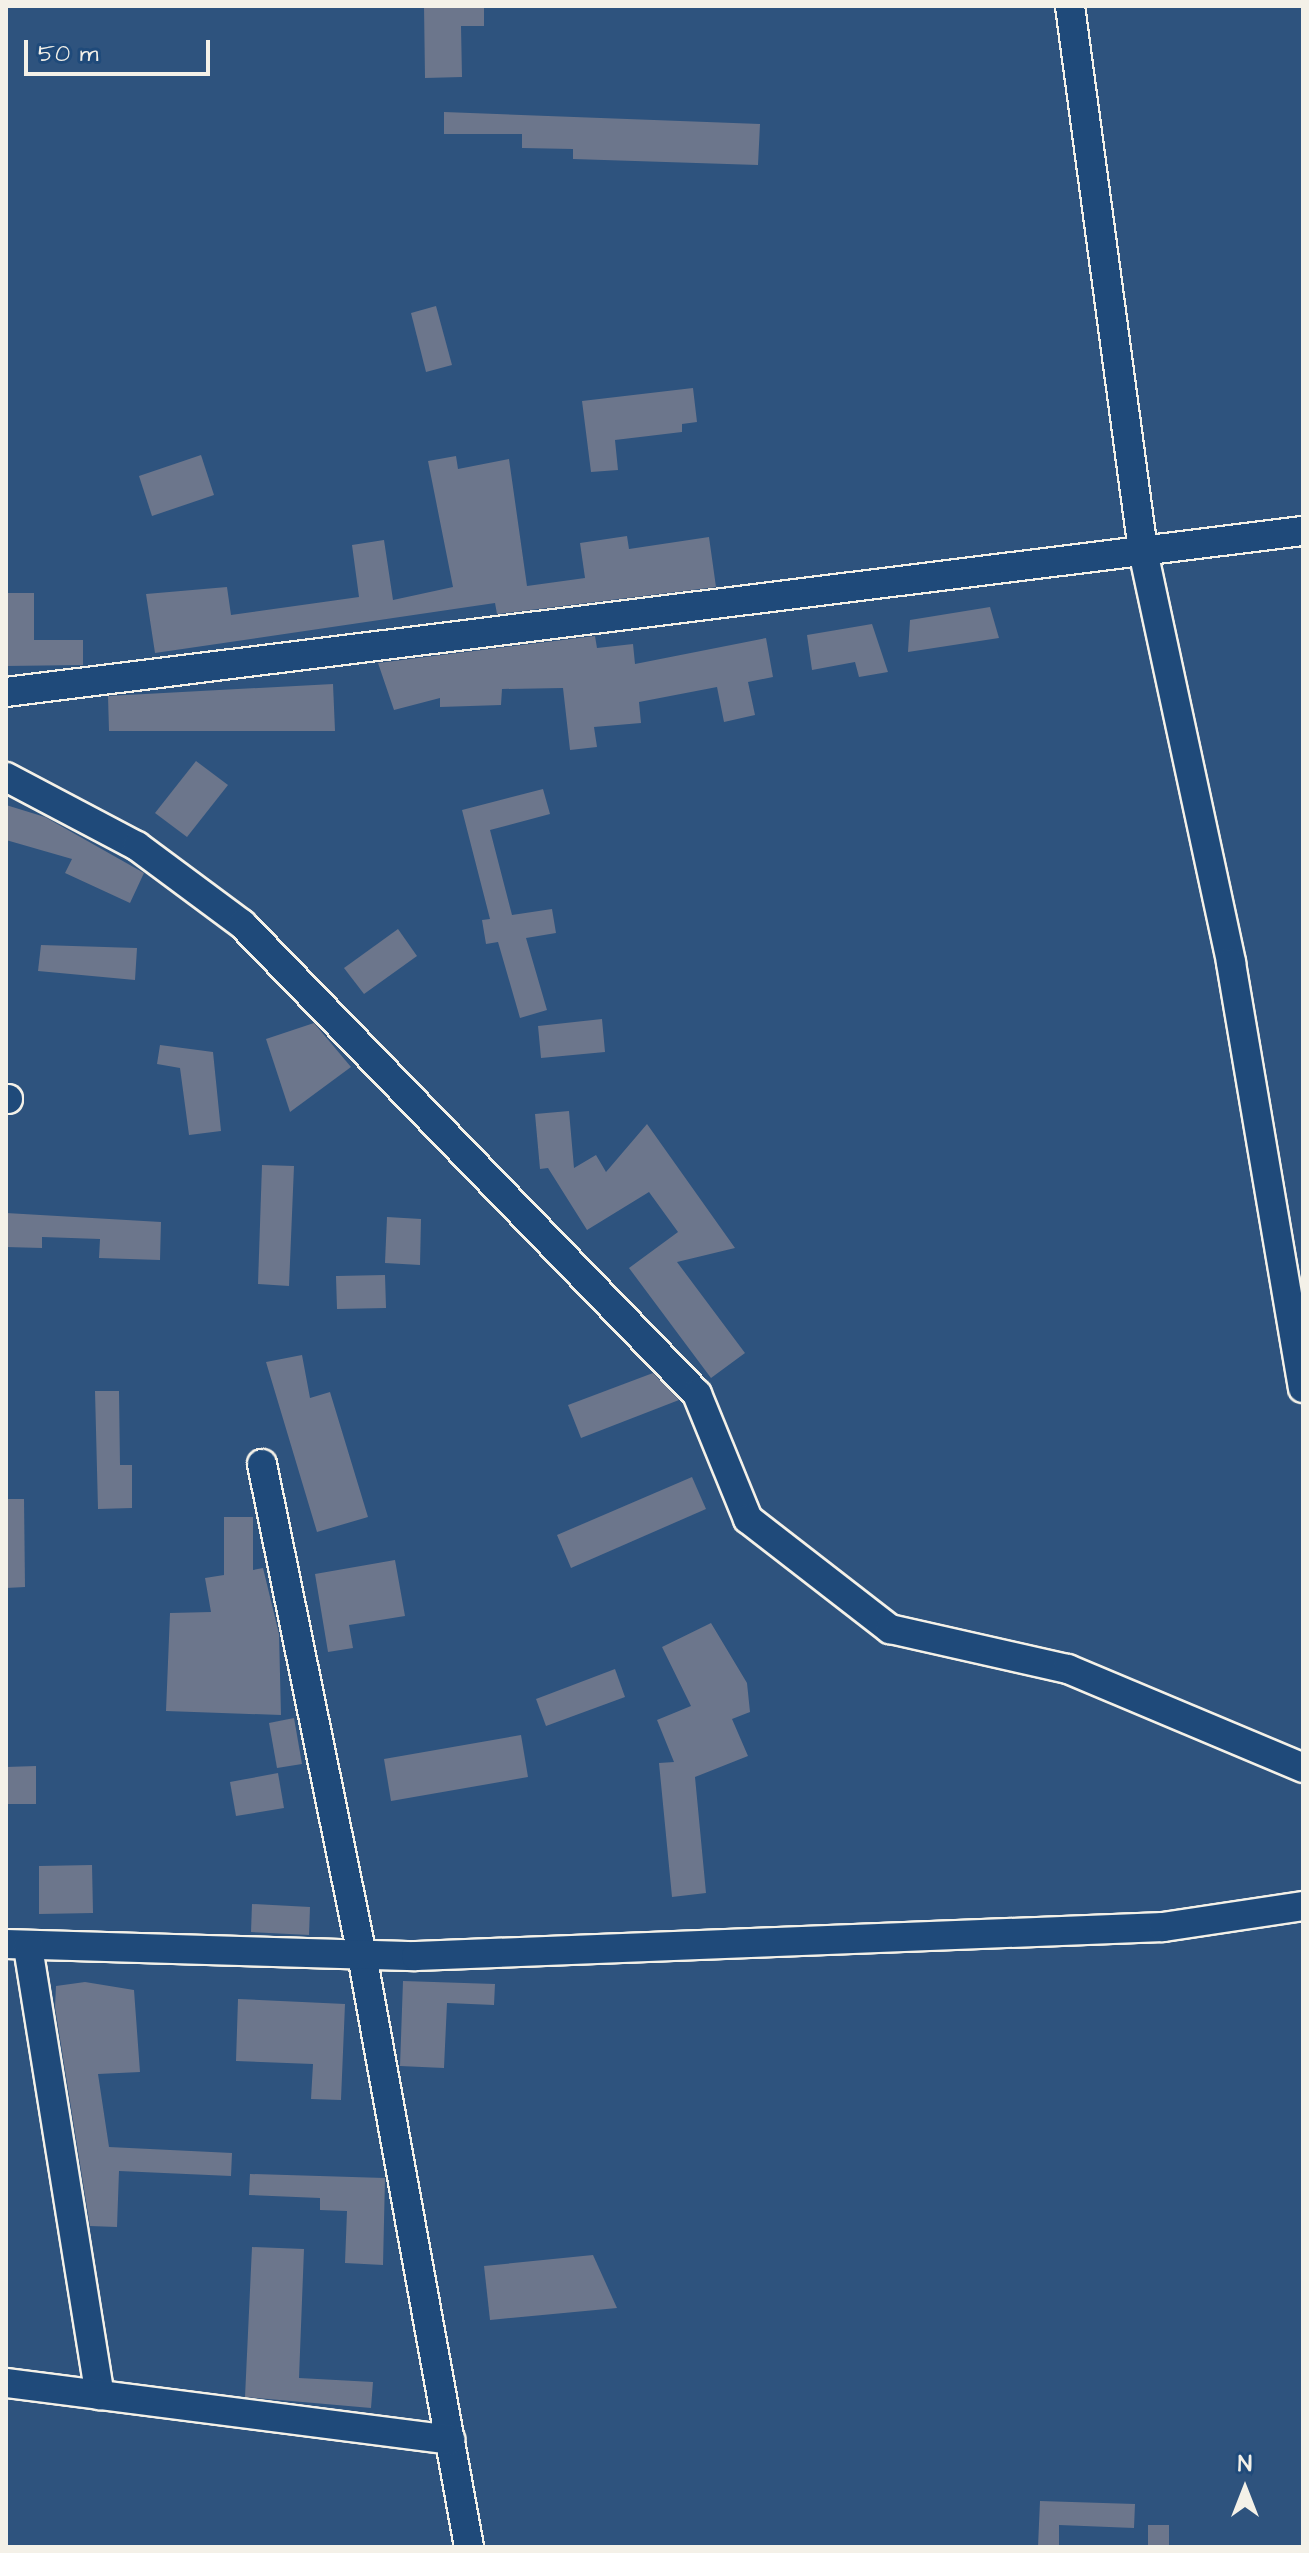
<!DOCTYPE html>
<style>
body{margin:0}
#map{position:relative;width:1309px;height:2553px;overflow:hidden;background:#2e537e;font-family:"Architects Daughter",sans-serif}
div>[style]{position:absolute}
.building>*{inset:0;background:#6c768c}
.roads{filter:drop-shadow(2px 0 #f4f1e8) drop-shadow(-2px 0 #f4f1e8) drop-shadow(0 2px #f4f1e8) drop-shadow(0 -2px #f4f1e8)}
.minor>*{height:28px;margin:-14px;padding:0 14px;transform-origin:14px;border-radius:14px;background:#1f4a7a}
span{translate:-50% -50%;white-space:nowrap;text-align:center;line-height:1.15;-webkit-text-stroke:8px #1f4a7a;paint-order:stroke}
.frame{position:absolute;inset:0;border:8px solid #f4f1e8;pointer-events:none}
.north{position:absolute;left:1205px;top:2449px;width:80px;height:80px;-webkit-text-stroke:6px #1f4a7a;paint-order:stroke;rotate:0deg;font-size:22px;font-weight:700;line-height:32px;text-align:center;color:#f4f1e8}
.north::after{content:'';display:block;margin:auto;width:28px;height:36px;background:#f4f1e8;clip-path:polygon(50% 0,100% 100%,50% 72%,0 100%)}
.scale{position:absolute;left:24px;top:40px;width:186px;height:36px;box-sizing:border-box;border:4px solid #f4f1e8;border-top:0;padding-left:10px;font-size:24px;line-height:28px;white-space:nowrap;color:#f4f1e8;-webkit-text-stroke:6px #1f4a7a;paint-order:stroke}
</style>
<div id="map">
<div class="building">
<div style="clip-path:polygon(424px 6px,484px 6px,484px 26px,461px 26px,462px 77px,425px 78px)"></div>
<div style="clip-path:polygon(444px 112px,760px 124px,758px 165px,573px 159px,573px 149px,522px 148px,522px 134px,444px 134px)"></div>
<div style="clip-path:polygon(436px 306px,452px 365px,426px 372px,411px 313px)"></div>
<div style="clip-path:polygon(693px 388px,697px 422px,682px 424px,682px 432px,615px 440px,618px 470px,591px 472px,582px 401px)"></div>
<div style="clip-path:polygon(201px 455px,214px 495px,152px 516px,139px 476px)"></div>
<div style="clip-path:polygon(456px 456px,458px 469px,509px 459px,527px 586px,585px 578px,580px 543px,627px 536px,629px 549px,709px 537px,716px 587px,497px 614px,495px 603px,155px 653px,146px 594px,227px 587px,231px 615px,359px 597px,352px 545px,384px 540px,393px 600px,453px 587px,428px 461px)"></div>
<div style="clip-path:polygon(6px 593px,34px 593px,34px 640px,83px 640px,83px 665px,6px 666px)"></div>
<div style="clip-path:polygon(990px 607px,999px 638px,908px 652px,910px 620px)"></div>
<div style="clip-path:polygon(872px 624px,888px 672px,859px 677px,855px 662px,812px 670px,807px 635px)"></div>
<div style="clip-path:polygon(595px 636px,597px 648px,633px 644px,635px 664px,766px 638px,773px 677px,748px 682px,755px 715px,724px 722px,717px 687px,639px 702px,641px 723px,594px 727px,597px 747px,570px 750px,563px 688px,502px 689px,501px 705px,440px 707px,440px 698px,394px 710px,378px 663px)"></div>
<div style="clip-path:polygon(333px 684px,335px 731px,109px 731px,108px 696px)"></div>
<div style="clip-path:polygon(196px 761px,228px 785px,187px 837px,155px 813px)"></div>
<div style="clip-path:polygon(543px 789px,550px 814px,490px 830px,512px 915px,552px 909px,556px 933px,526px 938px,547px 1010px,520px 1018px,498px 942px,486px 944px,482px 920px,490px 919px,462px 810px)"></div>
<div style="clip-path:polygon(6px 805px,45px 817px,144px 873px,130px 903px,65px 873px,72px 859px,6px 840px)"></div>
<div style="clip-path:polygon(398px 929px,417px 956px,364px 994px,344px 968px)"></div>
<div style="clip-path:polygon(41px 945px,137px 948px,135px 980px,38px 971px)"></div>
<div style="clip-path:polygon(602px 1019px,605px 1052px,541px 1058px,538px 1026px)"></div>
<div style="clip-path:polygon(314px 1023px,351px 1067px,290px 1112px,266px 1039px)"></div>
<div style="clip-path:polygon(160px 1045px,213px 1052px,221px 1131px,189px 1135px,180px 1068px,157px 1064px)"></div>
<div style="clip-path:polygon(569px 1111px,574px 1168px,596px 1155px,606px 1172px,647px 1124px,735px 1248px,677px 1262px,745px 1353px,711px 1378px,629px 1268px,678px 1232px,649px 1192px,587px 1230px,548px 1168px,540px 1169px,535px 1114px)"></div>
<div style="clip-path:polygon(262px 1165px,294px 1166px,289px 1286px,258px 1284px)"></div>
<div style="clip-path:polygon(6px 1213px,161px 1222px,160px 1260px,99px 1258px,100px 1239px,42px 1237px,42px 1248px,6px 1247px)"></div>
<div style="clip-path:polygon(387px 1217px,421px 1219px,420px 1265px,385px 1263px)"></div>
<div style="clip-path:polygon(385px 1275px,386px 1308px,337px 1309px,336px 1276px)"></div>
<div style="clip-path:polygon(302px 1355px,310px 1398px,330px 1392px,368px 1517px,317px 1532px,266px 1362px)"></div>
<div style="clip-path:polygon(653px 1373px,679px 1400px,581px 1438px,568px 1405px)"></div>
<div style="clip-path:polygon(95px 1391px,119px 1391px,120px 1465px,132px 1465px,132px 1508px,98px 1509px)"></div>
<div style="clip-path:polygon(692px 1477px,706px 1509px,571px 1568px,557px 1535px)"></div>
<div style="clip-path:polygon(6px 1499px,24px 1499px,25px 1587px,6px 1588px)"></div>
<div style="clip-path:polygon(224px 1517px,253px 1517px,253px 1570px,263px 1568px,279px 1634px,281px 1715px,166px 1711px,170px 1613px,211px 1612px,205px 1578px,224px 1575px)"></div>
<div style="clip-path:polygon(395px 1560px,405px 1616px,349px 1625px,353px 1648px,328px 1652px,315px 1574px)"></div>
<div style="clip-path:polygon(711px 1623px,747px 1683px,750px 1712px,732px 1719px,748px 1756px,695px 1777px,706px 1893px,672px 1897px,659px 1763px,674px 1762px,657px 1720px,691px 1706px,662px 1647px)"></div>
<div style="clip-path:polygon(615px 1669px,625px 1697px,546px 1726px,536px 1699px)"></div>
<div style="clip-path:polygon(294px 1718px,302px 1764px,277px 1768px,269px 1723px)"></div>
<div style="clip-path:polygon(521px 1735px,528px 1777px,391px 1801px,384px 1759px)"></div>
<div style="clip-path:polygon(36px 1766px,36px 1804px,6px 1804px,6px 1767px)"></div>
<div style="clip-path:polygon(278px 1773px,284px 1808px,236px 1816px,230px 1782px)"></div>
<div style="clip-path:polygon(92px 1865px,93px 1913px,39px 1914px,39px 1866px)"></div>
<div style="clip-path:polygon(252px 1904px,310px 1907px,309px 1935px,251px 1932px)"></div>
<div style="clip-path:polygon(403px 1981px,495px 1984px,494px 2005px,447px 2003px,444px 2068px,400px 2066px)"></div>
<div style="clip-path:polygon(85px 1982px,134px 1990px,140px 2072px,98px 2074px,109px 2147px,232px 2153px,231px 2176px,119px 2171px,117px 2227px,90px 2226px,55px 2007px,56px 1986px)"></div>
<div style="clip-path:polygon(238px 1999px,345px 2004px,341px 2100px,311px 2099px,313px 2064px,236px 2061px)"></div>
<div style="clip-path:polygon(250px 2174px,385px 2178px,383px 2265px,345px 2263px,347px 2211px,320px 2210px,320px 2198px,249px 2195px)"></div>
<div style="clip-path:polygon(252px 2247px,304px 2249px,299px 2378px,373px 2382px,371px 2408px,245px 2397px)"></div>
<div style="clip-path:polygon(593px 2255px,617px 2308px,490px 2320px,484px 2266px)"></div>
<div style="clip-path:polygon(1040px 2501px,1135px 2504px,1134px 2528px,1059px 2525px,1059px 2547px,1038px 2547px)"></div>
<div style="clip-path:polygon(1148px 2525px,1169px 2525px,1169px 2547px,1148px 2547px)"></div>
</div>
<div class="roads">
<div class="minor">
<div style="left:1070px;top:6px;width:550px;rotate:82.37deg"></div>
<div style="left:1143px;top:551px;width:421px;rotate:77.9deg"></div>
<div style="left:1231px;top:963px;width:431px;rotate:80.4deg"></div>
<div style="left:6px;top:692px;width:1307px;rotate:-7.08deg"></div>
<div style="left:6px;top:777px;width:148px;rotate:27.8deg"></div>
<div style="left:137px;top:846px;width:131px;rotate:36.6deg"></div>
<div style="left:242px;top:924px;width:654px;rotate:45.93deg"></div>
<div style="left:697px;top:1394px;width:135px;rotate:67.8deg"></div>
<div style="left:748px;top:1519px;width:180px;rotate:37.8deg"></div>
<div style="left:890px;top:1629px;width:182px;rotate:12.7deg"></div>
<div style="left:1068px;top:1669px;width:255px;rotate:22.8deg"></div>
<div style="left:6px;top:1099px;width:2px"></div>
<div style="left:262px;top:1464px;width:501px;rotate:78.49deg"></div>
<div style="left:362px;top:1955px;width:602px;rotate:79.75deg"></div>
<div style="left:6px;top:1944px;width:410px;rotate:1.7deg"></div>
<div style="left:416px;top:1956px;width:748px;rotate:-2.22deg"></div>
<div style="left:1163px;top:1927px;width:142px;rotate:-8.5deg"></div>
<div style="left:28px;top:1947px;width:454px;rotate:80.9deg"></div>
<div style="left:6px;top:2383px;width:448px;rotate:7.3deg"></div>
</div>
</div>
<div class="frame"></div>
<div class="north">N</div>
<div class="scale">50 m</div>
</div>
